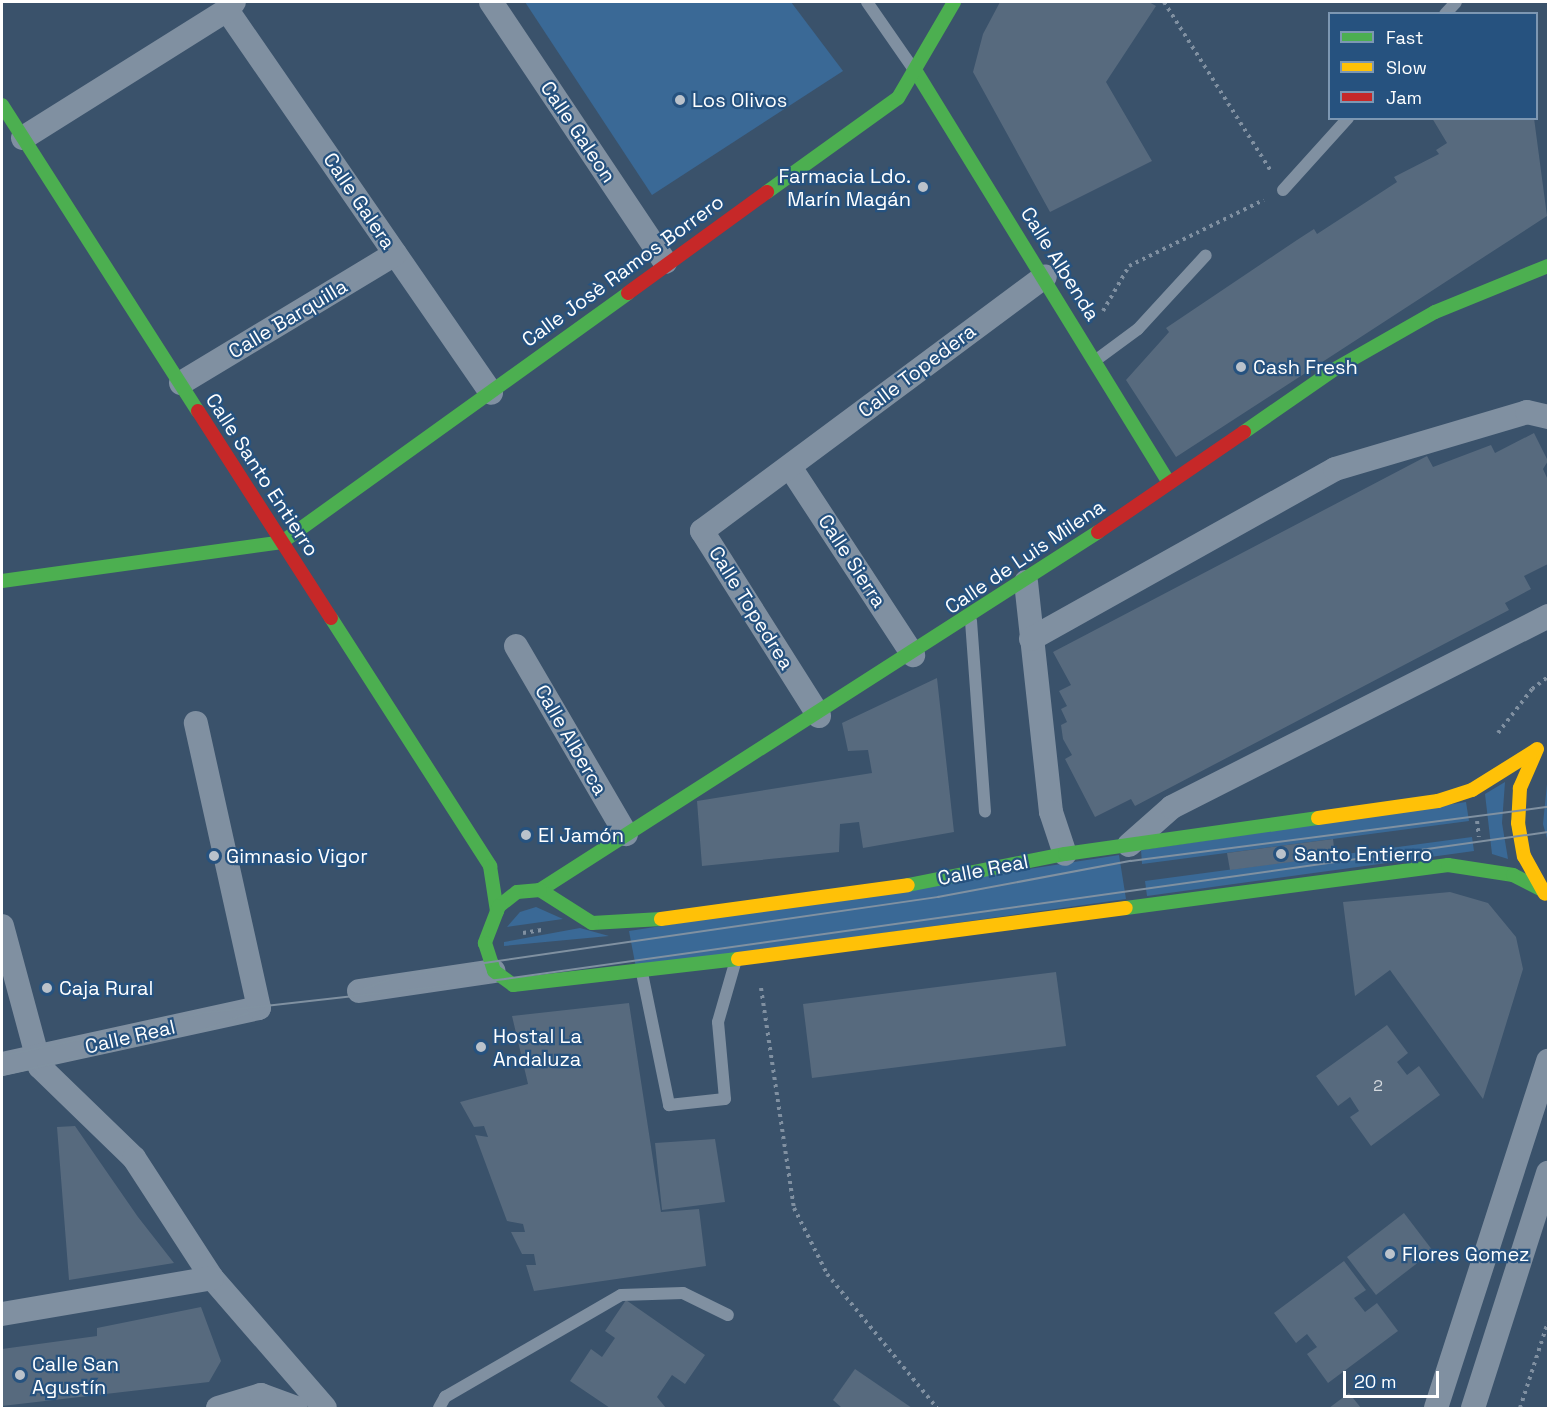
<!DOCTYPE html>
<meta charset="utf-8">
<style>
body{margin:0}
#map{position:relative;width:1550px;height:1410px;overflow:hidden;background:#3a526b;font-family:"Space Grotesk",sans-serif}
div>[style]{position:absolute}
.green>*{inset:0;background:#3a6996}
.building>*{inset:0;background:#576a7e}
.path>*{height:4px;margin-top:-2px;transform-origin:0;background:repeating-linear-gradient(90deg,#8090a1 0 3px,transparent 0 7.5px)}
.lane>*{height:12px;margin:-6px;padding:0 6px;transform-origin:6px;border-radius:6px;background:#8090a1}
.street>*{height:24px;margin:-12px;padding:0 12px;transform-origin:12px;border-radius:12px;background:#8090a1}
.fast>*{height:14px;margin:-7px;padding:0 7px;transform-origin:7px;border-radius:7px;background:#4caf50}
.slow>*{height:14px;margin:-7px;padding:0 7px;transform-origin:7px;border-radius:7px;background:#ffc107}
.jam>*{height:14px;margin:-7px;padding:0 7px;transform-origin:7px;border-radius:7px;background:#c62828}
.tram>*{height:1.5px;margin:-0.75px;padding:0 0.75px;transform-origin:0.75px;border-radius:0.75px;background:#8091a1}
.dots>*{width:16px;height:16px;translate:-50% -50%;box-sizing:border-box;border:3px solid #26527f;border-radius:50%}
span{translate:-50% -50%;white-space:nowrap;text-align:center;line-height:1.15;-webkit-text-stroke:4.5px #26527f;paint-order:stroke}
.number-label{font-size:16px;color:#d5dadf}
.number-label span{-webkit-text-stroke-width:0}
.poi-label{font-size:20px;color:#fff}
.left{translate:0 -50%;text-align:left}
.right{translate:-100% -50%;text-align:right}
.street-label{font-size:20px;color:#fff}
.frame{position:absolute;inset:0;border:3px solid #fff;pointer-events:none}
.legend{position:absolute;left:1328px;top:12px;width:210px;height:108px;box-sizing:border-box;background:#26527f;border:2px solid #7d97b2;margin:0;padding:8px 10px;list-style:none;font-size:18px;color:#fff}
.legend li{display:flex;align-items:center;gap:12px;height:30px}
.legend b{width:30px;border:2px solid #7d97b2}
.scale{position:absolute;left:1343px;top:1371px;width:96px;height:27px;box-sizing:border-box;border:3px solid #fff;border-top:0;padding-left:8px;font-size:18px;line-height:21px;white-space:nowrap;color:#fff;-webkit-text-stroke:4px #26527f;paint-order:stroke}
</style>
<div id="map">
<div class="green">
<div style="clip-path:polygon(525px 2px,791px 2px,843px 71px,652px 195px)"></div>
<div style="clip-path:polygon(1548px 774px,1548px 842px,1543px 824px)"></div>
<div style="clip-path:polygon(1505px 782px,1502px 823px,1508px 859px,1492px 854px,1485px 794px)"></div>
<div style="clip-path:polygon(1466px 802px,1469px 821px,1142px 864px,1141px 850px)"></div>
<div style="clip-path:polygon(1472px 837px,1474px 851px,1147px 896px,1145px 881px)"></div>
<div style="clip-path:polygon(1119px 855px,1126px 899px,636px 968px,629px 931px)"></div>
<div style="clip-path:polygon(536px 907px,563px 919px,507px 927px,520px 912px)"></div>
<div style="clip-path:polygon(580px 928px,609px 936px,504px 946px,504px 942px)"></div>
</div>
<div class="building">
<div style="clip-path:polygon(1000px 2px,1149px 2px,1156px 6px,1106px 82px,1152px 161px,1050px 212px,973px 72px,983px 34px)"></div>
<div style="clip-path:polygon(1432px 118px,1534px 118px,1547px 216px,1176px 457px,1126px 380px,1169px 332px,1166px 328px,1297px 240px,1314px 229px,1317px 234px,1397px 182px,1394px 177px,1439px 154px,1436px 150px,1447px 143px)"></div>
<div style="clip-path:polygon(1534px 433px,1548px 461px,1543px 469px,1548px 480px,1548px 564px,1524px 576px,1531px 589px,1505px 603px,1509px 610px,1135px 806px,1131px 799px,1095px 817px,1065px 759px,1072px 755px,1063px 739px,1061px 725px,1067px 722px,1061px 709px,1067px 706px,1059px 691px,1071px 685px,1053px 652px,1427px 456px,1433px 467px,1491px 445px,1495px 453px)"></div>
<div style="clip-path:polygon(937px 678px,954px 832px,863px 848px,859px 822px,840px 824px,839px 852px,702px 866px,697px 801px,872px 773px,868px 750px,848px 751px,842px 723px)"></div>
<div style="clip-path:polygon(1333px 839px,1335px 856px,1230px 870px,1227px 853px)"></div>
<div style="clip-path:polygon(1450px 892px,1488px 903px,1516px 937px,1523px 969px,1483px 1099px,1390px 970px,1355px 996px,1343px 902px)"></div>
<div style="clip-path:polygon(1056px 972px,1066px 1046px,812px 1078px,803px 1004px)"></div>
<div style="clip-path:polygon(629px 1003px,661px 1212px,699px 1209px,706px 1266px,534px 1291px,526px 1265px,536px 1265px,534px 1254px,522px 1254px,511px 1232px,525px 1232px,523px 1224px,507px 1221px,475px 1135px,488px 1137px,484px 1126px,474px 1127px,460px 1102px,528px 1084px,512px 1016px)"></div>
<div style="clip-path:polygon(1387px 1025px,1408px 1053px,1397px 1062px,1407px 1075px,1419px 1066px,1440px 1095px,1371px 1146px,1350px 1117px,1359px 1111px,1350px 1097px,1338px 1106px,1316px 1076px)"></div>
<div style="clip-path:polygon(75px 1126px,138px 1217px,174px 1263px,69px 1280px,57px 1127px)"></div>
<div style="clip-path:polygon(715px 1139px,725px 1202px,662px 1210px,655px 1143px)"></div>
<div style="clip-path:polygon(1404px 1213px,1433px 1251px,1376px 1295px,1347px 1257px)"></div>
<div style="clip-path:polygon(1344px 1261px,1366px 1290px,1354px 1298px,1365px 1312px,1377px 1303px,1398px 1331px,1328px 1383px,1307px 1354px,1317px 1347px,1307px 1334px,1296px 1343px,1274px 1313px)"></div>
<div style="clip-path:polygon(626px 1300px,705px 1355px,685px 1384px,672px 1375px,657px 1397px,666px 1408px,610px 1408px,570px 1381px,591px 1349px,602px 1357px,615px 1338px,605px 1331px)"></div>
<div style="clip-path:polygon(201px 1307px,221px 1361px,209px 1382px,2px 1406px,2px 1349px,97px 1336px,97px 1328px)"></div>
<div style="clip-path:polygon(855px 1369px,912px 1408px,842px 1408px,833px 1400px)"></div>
<div style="clip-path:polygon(1349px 1393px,1361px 1408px,1329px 1408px)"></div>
</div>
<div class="path">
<div style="left:1164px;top:2px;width:200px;rotate:57.7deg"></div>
<div style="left:1103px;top:311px;width:52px;rotate:-60deg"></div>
<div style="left:1129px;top:266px;width:150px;rotate:-26.1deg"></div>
<div style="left:1498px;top:733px;width:56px;rotate:-52.3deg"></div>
<div style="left:1532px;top:689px;width:20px;rotate:-37deg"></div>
<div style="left:1477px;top:821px;width:16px;rotate:83deg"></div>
<div style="left:523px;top:933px;width:19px;rotate:-9deg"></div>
<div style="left:761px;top:988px;width:222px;rotate:81.5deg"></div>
<div style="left:794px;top:1208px;width:74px;rotate:63.4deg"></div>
<div style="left:827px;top:1274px;width:173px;rotate:50.6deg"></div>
<div style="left:1520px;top:1408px;width:90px;rotate:-72deg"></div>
</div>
<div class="lane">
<div style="left:867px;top:2px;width:79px;rotate:55.3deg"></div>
<div style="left:1445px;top:14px;width:16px;rotate:-47deg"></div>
<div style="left:1283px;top:190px;width:97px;rotate:-47.9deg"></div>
<div style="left:1096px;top:360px;width:52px;rotate:-36.4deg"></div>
<div style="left:1138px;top:329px;width:100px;rotate:-47.4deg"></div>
<div style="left:971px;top:621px;width:191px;rotate:85.8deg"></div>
<div style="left:642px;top:973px;width:135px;rotate:78.4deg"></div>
<div style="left:669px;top:1105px;width:56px;rotate:-6.1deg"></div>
<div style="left:725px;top:1099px;width:77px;rotate:-95.2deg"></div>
<div style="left:718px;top:1022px;width:61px;rotate:-73.9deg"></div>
<div style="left:439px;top:1408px;width:13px;rotate:-61deg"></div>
<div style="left:445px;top:1397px;width:203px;rotate:-30.1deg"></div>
<div style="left:621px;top:1295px;width:62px;rotate:-1.8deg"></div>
<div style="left:683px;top:1293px;width:50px;rotate:26.1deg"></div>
</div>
<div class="street">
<div style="left:234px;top:2px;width:11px;rotate:131deg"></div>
<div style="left:227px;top:10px;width:465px;rotate:55.4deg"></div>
<div style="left:491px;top:2px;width:313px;rotate:56.2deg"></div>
<div style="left:23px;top:138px;width:241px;rotate:-32.1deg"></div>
<div style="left:181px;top:383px;width:250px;rotate:-31.1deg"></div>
<div style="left:790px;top:467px;width:225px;rotate:56.8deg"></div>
<div style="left:1026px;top:582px;width:231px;rotate:83.8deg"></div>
<div style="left:1051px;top:812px;width:44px;rotate:71.6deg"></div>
<div style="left:1031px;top:639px;width:348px;rotate:-29.2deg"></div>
<div style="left:1335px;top:469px;width:200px;rotate:-16.5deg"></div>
<div style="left:1527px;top:412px;width:22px;rotate:13deg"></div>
<div style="left:516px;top:646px;width:218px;rotate:59.7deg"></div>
<div style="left:819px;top:716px;width:219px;rotate:-122.3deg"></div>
<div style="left:702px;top:531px;width:427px;rotate:-36.6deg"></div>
<div style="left:1129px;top:845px;width:57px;rotate:-41.5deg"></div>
<div style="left:1172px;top:807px;width:422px;rotate:-26.9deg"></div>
<div style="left:2px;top:926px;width:146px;rotate:74.9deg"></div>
<div style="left:40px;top:1067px;width:131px;rotate:44.1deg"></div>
<div style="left:134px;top:1158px;width:143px;rotate:57deg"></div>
<div style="left:212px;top:1278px;width:172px;rotate:49deg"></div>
<div style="left:359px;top:991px;width:136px;rotate:-8.4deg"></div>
<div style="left:2px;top:1064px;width:263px;rotate:-12.3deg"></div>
<div style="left:259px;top:1008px;width:292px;rotate:-102.5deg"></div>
<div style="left:2px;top:1314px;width:213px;rotate:-9.7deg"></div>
<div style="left:218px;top:1408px;width:45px;rotate:-16.8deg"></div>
<div style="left:261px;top:1395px;width:37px;rotate:20deg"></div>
<div style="left:1436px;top:1408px;width:365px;rotate:-72.1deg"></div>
<div style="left:1473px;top:1408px;width:247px;rotate:-72.3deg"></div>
</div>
<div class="fast">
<div style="left:915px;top:70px;width:483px;rotate:58.4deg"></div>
<div style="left:2px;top:105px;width:363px;rotate:57.4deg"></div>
<div style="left:767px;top:192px;width:161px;rotate:-35.7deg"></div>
<div style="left:898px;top:98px;width:111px;rotate:-59.7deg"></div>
<div style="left:1244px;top:432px;width:111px;rotate:-34.7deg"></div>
<div style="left:1335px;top:369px;width:115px;rotate:-29.7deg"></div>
<div style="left:1435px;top:312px;width:122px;rotate:-22.2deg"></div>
<div style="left:2px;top:581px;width:283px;rotate:-7.9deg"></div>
<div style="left:282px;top:542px;width:426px;rotate:-35.7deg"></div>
<div style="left:331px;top:618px;width:295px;rotate:57.3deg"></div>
<div style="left:490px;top:866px;width:46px;rotate:81.2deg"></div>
<div style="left:908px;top:885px;width:160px;rotate:-11.2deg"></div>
<div style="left:1065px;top:854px;width:256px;rotate:-8.1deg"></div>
<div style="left:540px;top:890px;width:663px;rotate:-32.68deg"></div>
<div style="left:1126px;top:908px;width:325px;rotate:-7.6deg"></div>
<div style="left:1448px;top:865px;width:66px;rotate:8.7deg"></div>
<div style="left:1513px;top:875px;width:33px;rotate:27deg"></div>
<div style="left:661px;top:919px;width:69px;rotate:176.7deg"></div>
<div style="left:592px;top:923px;width:62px;rotate:-147.6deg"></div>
<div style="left:540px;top:890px;width:23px;rotate:175deg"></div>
<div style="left:517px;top:892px;width:23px;rotate:142deg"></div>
<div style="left:499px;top:906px;width:40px;rotate:111deg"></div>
<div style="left:485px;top:943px;width:29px;rotate:72deg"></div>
<div style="left:494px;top:971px;width:24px;rotate:36deg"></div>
<div style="left:513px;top:985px;width:226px;rotate:-6.6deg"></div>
</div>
<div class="slow">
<div style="left:1537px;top:749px;width:43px;rotate:113.6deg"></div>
<div style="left:1520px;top:788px;width:35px;rotate:93deg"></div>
<div style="left:1518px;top:823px;width:34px;rotate:80deg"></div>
<div style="left:1524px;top:856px;width:43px;rotate:61.1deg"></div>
<div style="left:1318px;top:818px;width:121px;rotate:-8.1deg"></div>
<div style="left:1438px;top:801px;width:36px;rotate:-18deg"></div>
<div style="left:1472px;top:790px;width:75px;rotate:-32deg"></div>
<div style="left:661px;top:919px;width:249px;rotate:-7.8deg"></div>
<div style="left:738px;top:959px;width:391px;rotate:-7.5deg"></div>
</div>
<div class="jam">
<div style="left:628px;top:293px;width:172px;rotate:-36deg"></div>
<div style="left:198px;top:411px;width:246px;rotate:57.3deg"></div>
<div style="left:1098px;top:532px;width:177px;rotate:-34.4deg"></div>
</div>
<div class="tram">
<div style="left:364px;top:989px;width:40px;rotate:-20.2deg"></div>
<div style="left:402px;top:975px;width:542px;rotate:-8.28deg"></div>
<div style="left:938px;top:897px;width:196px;rotate:-10.6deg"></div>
<div style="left:1131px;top:861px;width:420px;rotate:-7.4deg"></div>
<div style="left:2px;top:1056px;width:205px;rotate:-12.1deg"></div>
<div style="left:202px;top:1013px;width:305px;rotate:-6.4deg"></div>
<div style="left:505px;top:979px;width:1053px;rotate:-8.02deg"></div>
<div style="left:2px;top:1075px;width:210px;rotate:-12.6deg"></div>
<div style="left:207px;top:1029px;width:44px;rotate:-21.3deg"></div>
</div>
<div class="dots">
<div style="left:680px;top:100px;background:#bac2cb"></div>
<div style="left:923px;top:187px;background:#bac2cb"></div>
<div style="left:1241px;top:367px;background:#bac2cb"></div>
<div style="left:526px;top:835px;background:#bac2cb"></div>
<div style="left:1281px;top:854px;background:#bac2cb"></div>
<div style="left:214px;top:856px;background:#bac2cb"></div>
<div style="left:47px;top:988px;background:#bac2cb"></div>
<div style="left:481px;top:1047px;background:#bac2cb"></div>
<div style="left:1390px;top:1254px;background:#bac2cb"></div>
<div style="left:20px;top:1375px;background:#bac2cb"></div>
</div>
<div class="number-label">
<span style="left:1378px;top:1086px">2</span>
</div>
<div class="poi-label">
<span class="left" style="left:692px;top:100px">Los Olivos</span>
<span class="right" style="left:911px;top:188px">Farmacia Ldo.<br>Marín Magán</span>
<span class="left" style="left:1253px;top:367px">Cash Fresh</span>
<span class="left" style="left:538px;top:835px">El Jamón</span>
<span class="left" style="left:1294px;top:854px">Santo Entierro</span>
<span class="left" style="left:226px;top:856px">Gimnasio Vigor</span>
<span class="left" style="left:59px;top:988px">Caja Rural</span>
<span class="left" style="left:493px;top:1048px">Hostal La<br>Andaluza</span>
<span class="left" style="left:1402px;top:1254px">Flores Gomez</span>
<span class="left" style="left:32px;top:1376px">Calle San<br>Agustín</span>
</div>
<div class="street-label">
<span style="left:578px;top:132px;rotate:56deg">Calle Galeon</span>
<span style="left:359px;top:201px;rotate:56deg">Calle Galera</span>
<span style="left:1060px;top:264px;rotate:58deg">Calle Albenda</span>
<span style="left:623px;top:271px;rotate:-36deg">Calle Josè Ramos Borrero</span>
<span style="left:288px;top:319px;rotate:-31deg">Calle Barquilla</span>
<span style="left:917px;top:371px;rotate:-37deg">Calle Topedera</span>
<span style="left:262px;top:475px;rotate:57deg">Calle Santo Entierro</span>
<span style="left:1025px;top:557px;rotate:-34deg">Calle de Luis Milena</span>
<span style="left:852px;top:561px;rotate:57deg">Calle Sierra</span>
<span style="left:751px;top:608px;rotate:58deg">Calle Topedrea</span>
<span style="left:571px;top:740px;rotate:60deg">Calle Alberca</span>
<span style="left:983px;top:870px;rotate:-11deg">Calle Real</span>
<span style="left:130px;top:1037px;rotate:-13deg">Calle Real</span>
</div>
<div class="frame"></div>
<ul class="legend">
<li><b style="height:8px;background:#4caf50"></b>Fast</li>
<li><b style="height:8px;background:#ffc107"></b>Slow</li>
<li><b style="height:8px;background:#c62828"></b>Jam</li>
</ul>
<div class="scale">20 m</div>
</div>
